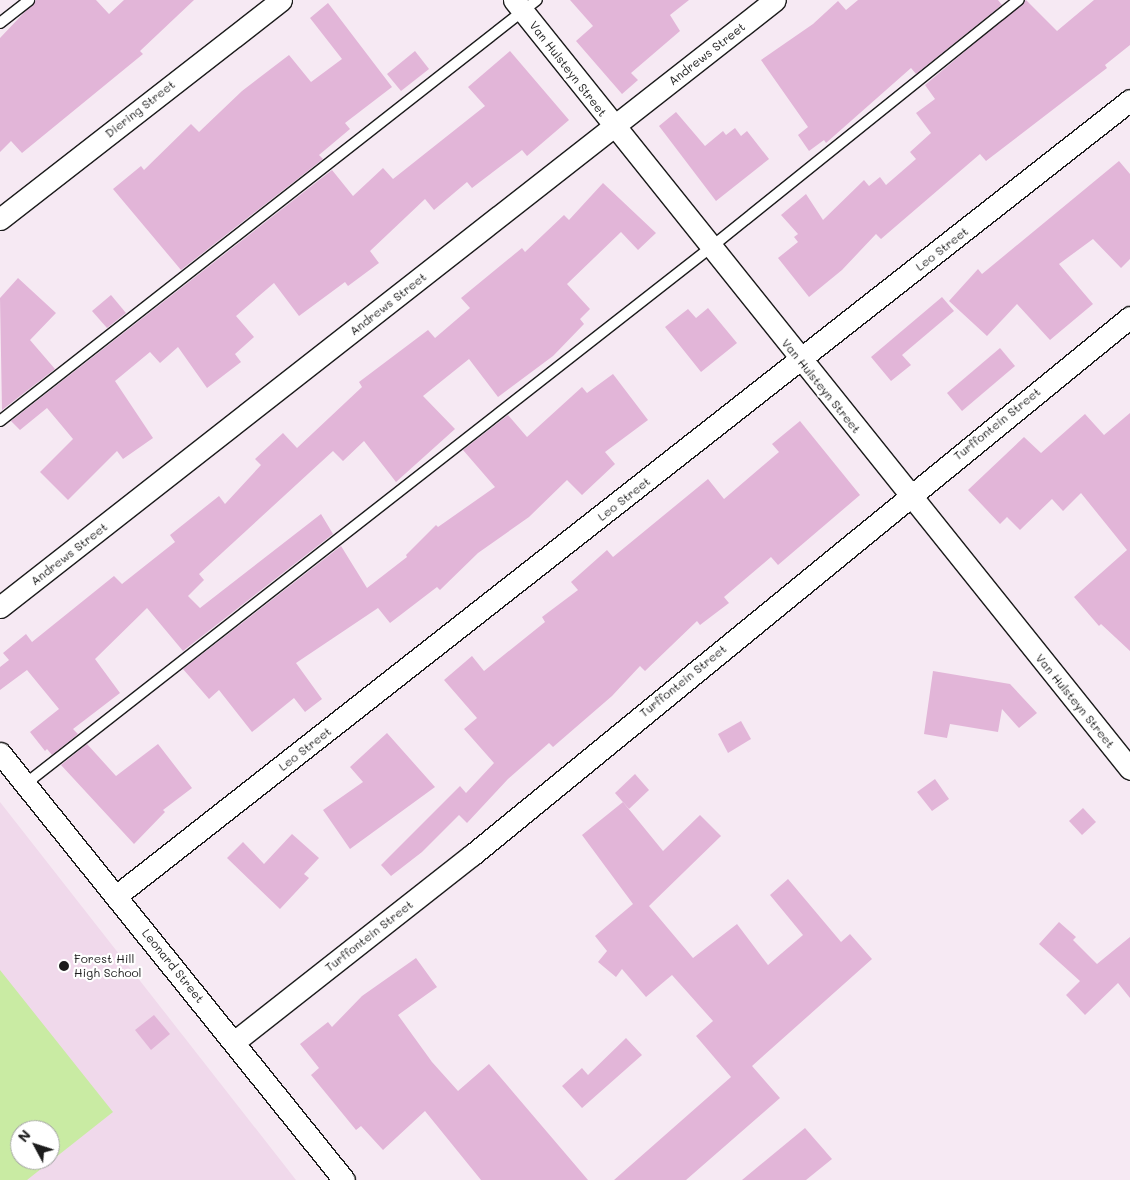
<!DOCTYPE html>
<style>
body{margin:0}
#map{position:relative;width:1130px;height:1180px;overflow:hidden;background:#f6e9f3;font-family:Mali,sans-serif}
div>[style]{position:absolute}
.built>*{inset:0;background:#f0d9eb}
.green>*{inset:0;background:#c9eba3}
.building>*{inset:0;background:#e2b5d8}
.roads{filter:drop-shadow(1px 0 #1c1c1c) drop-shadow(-1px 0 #1c1c1c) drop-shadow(0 1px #1c1c1c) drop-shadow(0 -1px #1c1c1c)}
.lane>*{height:10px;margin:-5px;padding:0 5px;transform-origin:5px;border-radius:5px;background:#fff}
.street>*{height:21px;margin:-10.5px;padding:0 10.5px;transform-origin:10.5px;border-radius:10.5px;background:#fff}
.dots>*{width:14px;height:14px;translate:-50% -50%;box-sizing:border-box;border:2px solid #fff;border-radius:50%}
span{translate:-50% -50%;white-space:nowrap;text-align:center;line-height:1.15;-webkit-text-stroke:4.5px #fff;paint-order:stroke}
.street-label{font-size:12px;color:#1c1c1c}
.poi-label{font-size:12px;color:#1c1c1c}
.left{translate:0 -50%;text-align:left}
.north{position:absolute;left:10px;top:1120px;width:50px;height:50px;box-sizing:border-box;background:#fff;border:1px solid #a4a4a4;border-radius:50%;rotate:310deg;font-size:14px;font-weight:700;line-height:20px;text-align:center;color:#1c1c1c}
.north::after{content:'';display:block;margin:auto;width:18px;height:22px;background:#1c1c1c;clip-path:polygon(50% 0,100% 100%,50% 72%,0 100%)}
</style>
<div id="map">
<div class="built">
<div style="clip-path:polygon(evenodd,0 802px,296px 1180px,0 1180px,0 802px,20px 1130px,50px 1130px,50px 1160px,20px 1160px,20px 1130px)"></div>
</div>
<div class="green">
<div style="clip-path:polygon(evenodd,0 970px,113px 1112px,27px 1180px,0 1180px,0 970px,20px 1130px,50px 1130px,50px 1160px,20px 1160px,20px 1130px)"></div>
</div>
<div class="building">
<div style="clip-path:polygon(36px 0,96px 0,109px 14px,124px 0,194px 0,140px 51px,143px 54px,22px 153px,11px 141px,0 152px,0 38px)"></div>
<div style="clip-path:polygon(570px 0,689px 0,670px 15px,680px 31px,631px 73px,638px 80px,622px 94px,576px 41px,593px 26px)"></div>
<div style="clip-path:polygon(858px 0,998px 0,1002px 5px,916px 74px,911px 68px,826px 143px,824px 140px,809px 151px,798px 135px,808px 127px,761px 60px,813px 24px,838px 1px,846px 10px)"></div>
<div style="clip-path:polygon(1026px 0,1057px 31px,1094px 0,1130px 0,1130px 45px,1105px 65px,1107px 68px,986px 161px,980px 154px,881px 239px,876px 234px,842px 270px,809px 297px,778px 258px,798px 242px,794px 237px,798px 234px,781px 215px,806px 194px,823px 220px,864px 180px,869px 186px,880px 177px,886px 185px,916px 159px,910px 152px,931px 133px,916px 113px,935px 99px,925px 85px)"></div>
<div style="clip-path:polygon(328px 3px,392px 87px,345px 123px,350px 129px,319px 155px,323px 159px,181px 270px,113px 189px,141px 166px,144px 170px,191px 124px,199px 132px,242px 91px,289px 55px,311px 82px,342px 59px,310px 18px)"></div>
<div style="clip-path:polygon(415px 51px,429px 69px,401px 91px,387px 74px)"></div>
<div style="clip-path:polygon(510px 51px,569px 120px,527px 156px,522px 150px,472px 188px,467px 182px,434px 210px,425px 199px,370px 251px,379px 263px,348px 286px,345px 282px,299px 316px,274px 283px,236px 316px,254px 337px,235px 354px,241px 362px,207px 388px,178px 347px,160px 363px,150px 352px,115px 381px,153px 438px,123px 459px,117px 451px,68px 500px,40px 472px,73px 439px,47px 408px,20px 430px,11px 421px,332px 170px,353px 196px,383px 168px,393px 179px,485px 106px,468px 87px)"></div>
<div style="clip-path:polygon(676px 112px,705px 146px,723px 131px,726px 135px,735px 128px,741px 136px,747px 131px,769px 159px,716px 201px,659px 126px)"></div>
<div style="clip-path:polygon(1119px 161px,1130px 174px,1130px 259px,1121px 268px,1093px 239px,1059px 264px,1093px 304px,1050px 340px,1017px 304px,987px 336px,949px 301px,978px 269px,982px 274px)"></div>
<div style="clip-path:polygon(603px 183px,656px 233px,638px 250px,621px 232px,567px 284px,590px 309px,580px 319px,584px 324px,553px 356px,498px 397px,469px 359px,423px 396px,455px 429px,396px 482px,364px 441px,343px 461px,333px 451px,199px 574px,204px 580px,188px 596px,200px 608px,321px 514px,333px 534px,183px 651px,147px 608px,95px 659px,120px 693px,73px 729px,78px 734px,52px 755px,47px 749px,45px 751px,30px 732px,59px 709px,27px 670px,0 690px,0 667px,9px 660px,3px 653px,26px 634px,32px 642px,114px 576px,122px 584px,175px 542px,170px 535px,219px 496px,225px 504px,261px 465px,255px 459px,283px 433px,297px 448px,362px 387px,359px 382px,428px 330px,435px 338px,470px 308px,461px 298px,522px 248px,525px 252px,564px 215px,569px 220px)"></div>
<div style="clip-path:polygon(18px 278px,56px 313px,30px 340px,55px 369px,2px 410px,0 298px)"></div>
<div style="clip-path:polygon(111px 295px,126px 313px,107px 328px,92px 311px)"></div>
<div style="clip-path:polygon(942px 297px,954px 311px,902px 355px,911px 365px,891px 381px,871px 357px)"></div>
<div style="clip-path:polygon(708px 308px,737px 343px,701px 372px,665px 327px,688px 309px,696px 318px)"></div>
<div style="clip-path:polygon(1000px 348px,1015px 366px,962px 411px,947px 393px)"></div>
<div style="clip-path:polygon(613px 374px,648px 420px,605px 452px,615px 464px,582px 495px,567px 480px,529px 517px,478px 553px,440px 590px,437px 587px,390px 623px,378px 608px,296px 663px,322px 699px,305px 712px,294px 698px,252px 732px,219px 690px,209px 699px,183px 669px,341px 546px,367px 588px,407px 557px,406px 555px,436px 525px,438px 527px,495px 487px,463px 450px,508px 415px,527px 437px,582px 387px,587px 393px)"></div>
<div style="clip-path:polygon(1130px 413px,1130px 651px,1101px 624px,1099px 626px,1074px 597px,1127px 550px,1081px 493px,1063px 511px,1052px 499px,1020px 530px,1007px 517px,1000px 524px,968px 490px,1024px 437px,1041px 453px,1085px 414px,1104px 435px)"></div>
<div style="clip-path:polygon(800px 421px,860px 495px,778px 565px,771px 557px,724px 597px,729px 603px,700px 625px,697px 621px,645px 671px,640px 666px,612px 696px,553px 747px,549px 743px,508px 779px,467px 823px,459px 815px,422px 852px,391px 876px,381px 865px,460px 786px,466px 793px,494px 763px,464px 729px,477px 718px,444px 680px,472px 656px,484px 671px,545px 622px,542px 617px,578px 590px,571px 582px,607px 550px,613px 557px,708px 479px,724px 499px,779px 452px,772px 444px)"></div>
<div style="clip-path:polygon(933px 671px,1010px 684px,1037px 713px,1019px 728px,1002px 709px,998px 732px,950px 724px,947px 738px,924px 734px)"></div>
<div style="clip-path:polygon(741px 721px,751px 739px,728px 753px,718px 734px)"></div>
<div style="clip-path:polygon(387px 733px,435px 787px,350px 849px,323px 810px,363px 782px,350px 767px)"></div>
<div style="clip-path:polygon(87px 744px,116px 776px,158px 744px,192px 788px,163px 810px,165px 812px,134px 844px,61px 765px)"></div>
<div style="clip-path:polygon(635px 774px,649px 790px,629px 809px,615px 793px)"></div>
<div style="clip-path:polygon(935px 779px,949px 799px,932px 811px,917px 792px)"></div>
<div style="clip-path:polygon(623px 802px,663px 851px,700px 815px,721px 836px,649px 906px,693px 958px,737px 924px,768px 965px,803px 935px,770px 895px,788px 879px,841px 942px,850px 934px,872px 959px,752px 1066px,780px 1098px,686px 1180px,614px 1180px,731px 1077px,696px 1036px,713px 1021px,672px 975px,646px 997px,622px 969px,616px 977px,598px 962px,607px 951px,595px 936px,633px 904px,582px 835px)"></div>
<div style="clip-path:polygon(1083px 808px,1096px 822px,1082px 835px,1069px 821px)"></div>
<div style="clip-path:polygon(292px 834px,319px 858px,304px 874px,309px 878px,280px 909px,227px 858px,243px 842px,264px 864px)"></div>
<div style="clip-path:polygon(1059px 922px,1076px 937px,1073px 940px,1097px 964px,1130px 937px,1130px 998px,1118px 983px,1085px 1015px,1066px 995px,1080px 981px,1039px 944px)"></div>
<div style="clip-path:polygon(416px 958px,437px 987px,398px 1015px,432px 1062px,458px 1091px,489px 1064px,588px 1180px,481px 1180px,425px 1111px,383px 1150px,361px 1126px,356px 1130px,311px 1075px,319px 1068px,300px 1044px,328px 1022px,332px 1027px,362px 996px)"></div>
<div style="clip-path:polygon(154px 1015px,170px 1034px,151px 1050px,135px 1030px)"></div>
<div style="clip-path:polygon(626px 1038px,642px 1055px,582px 1108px,562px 1086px,582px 1068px,588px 1075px)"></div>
<div style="clip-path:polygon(805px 1128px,832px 1159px,806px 1180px,742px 1180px)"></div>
</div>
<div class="roads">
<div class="lane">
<div style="left:0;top:23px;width:37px;rotate:-38deg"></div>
<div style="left:0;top:421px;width:682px;rotate:-38.1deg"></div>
<div style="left:24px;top:785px;width:871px;rotate:-38.05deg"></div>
<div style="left:710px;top:248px;width:396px;rotate:-38.8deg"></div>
</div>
<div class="street">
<div style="left:514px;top:0;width:985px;rotate:51.3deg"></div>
<div style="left:0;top:219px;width:356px;rotate:-37.9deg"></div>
<div style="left:0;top:607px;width:984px;rotate:-38.07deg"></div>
<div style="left:0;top:753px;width:548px;rotate:51.14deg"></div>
<div style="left:116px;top:896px;width:1289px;rotate:-38.13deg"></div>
<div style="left:234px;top:1042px;width:303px;rotate:-38.2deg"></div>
<div style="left:472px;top:855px;width:850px;rotate:-39.27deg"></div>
</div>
</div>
<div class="dots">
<div style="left:64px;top:966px;background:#1c1c1c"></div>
</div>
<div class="street-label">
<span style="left:707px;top:54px;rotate:-38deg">Andrews Street</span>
<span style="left:568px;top:69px;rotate:52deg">Van Hulsteyn Street</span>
<span style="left:140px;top:109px;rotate:-38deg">Diering Street</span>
<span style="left:942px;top:249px;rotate:-38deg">Leo Street</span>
<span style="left:388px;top:304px;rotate:-38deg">Andrews Street</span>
<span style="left:821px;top:386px;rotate:51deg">Van Hulsteyn Street</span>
<span style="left:997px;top:424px;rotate:-39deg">Turffontein Street</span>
<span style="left:624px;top:499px;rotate:-38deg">Leo Street</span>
<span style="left:69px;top:554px;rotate:-38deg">Andrews Street</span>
<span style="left:683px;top:681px;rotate:-39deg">Turffontein Street</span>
<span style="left:1075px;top:701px;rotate:51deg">Van Hulsteyn Street</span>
<span style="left:305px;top:749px;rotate:-38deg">Leo Street</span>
<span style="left:369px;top:936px;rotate:-38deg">Turffontein Street</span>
<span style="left:173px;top:966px;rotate:51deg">Leonard Street</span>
</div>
<div class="poi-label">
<span class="left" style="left:74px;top:966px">Forest Hill<br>High School</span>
</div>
<div class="north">N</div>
</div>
